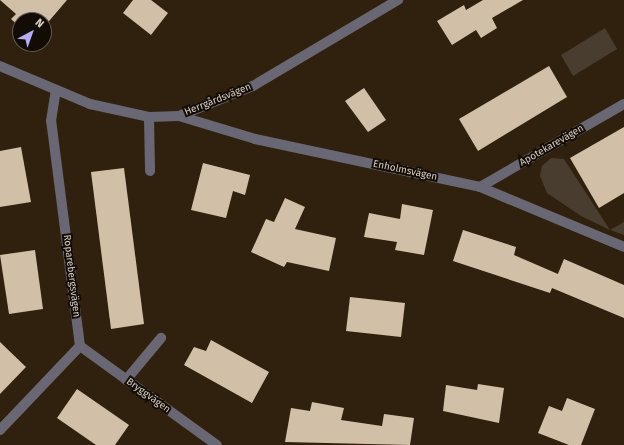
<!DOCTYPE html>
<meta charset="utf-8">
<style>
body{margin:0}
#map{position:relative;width:624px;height:445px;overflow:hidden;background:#2f210d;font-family:"Fira Sans",sans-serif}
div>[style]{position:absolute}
.green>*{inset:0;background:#483d2f}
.building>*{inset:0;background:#d2bfa8}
.minor>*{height:10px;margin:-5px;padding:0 5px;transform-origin:5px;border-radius:5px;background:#686773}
span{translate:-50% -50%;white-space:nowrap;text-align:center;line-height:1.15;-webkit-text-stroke:4px #120c05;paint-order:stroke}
.street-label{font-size:10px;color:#dad0c5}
.north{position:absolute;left:12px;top:12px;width:40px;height:40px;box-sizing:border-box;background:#120c05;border:1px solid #625a52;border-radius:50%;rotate:41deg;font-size:11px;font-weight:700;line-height:16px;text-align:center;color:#dad0c5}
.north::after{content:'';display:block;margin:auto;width:14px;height:18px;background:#b8abf7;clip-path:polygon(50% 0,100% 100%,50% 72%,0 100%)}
</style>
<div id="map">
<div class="green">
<div style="clip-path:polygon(605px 28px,617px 49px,573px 76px,561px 55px)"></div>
<div style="clip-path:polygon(551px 158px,564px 159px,610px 230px,624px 222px,624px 235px,610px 230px,581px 216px,547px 193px,540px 176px,542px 166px)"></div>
</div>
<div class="building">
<div style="clip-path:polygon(0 0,67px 0,44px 27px,44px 20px,20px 20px,20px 27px,11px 19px,16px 14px)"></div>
<div style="clip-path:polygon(133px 0,151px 0,168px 13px,151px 35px,123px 13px)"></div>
<div style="clip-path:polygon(483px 0,523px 0,492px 18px,497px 28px,481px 38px,476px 30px,452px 45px,437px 21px,464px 5px,466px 10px)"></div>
<div style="clip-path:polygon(549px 66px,567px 97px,478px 151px,459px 119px)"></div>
<div style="clip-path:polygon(364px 88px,386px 120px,368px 132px,345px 101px)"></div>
<div style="clip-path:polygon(624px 127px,624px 193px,599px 208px,570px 158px)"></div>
<div style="clip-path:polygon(21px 147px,31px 202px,0 207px,0 151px)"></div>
<div style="clip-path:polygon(203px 163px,250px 175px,245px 195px,233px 191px,226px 218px,191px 210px)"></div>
<div style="clip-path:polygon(124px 168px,144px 324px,111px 329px,91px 172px)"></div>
<div style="clip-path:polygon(285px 198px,305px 207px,295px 229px,336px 238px,329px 271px,287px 262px,284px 267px,251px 252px,266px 219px,274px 222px)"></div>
<div style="clip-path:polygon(402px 204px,433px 210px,424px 255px,395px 250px,397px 242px,364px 237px,369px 213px,400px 219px)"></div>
<div style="clip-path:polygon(463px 230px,516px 247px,514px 255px,558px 274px,555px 281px,564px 259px,624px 285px,624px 318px,552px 288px,550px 293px,453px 261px)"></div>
<div style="clip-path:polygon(35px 250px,43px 309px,9px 314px,0 255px)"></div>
<div style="clip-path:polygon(350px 297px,405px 303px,401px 337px,346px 331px)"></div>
<div style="clip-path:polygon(211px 340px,269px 372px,252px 403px,184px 365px,194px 347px,206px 351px)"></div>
<div style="clip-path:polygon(0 342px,26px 367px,0 394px)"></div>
<div style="clip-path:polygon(478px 384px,504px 388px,499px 423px,443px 411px,446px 385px,477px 390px)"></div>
<div style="clip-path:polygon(77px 389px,129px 425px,115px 445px,96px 445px,57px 418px)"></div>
<div style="clip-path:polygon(567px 398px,595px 409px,581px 445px,569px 445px,538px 433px,549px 406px,562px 411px)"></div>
<div style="clip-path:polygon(312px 402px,344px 408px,341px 420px,382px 426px,384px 414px,414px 418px,410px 445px,285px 442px,291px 408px,310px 411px)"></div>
</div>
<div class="minor">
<div style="left:0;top:66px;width:98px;rotate:22.9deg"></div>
<div style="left:90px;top:104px;width:60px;rotate:12.4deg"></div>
<div style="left:149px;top:117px;width:30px;rotate:-2deg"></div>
<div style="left:179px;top:116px;width:80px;rotate:-22.1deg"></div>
<div style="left:253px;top:86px;width:169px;rotate:-30.7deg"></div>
<div style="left:179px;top:116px;width:79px;rotate:16.8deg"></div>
<div style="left:255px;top:139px;width:230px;rotate:12deg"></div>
<div style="left:480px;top:187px;width:156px;rotate:22.6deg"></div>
<div style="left:149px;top:117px;width:54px;rotate:88.9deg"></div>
<div style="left:480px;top:187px;width:166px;rotate:-30deg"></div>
<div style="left:80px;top:346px;width:169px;rotate:35.9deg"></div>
<div style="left:126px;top:380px;width:55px;rotate:-50.2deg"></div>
<div style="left:0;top:430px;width:116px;rotate:-46.4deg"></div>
<div style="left:80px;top:346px;width:227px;rotate:-97.3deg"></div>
<div style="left:51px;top:121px;width:30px;rotate:-81deg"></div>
</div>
<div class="street-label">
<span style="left:218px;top:100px;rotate:-22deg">Herrgårdsvägen</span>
<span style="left:552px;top:146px;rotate:-30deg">Apotekarevägen</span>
<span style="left:405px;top:171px;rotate:12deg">Enholmsvägen</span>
<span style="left:71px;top:276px;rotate:83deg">Roparebergsvägen</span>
<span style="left:148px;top:396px;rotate:36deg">Bryggvägen</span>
</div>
<div class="north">N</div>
</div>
